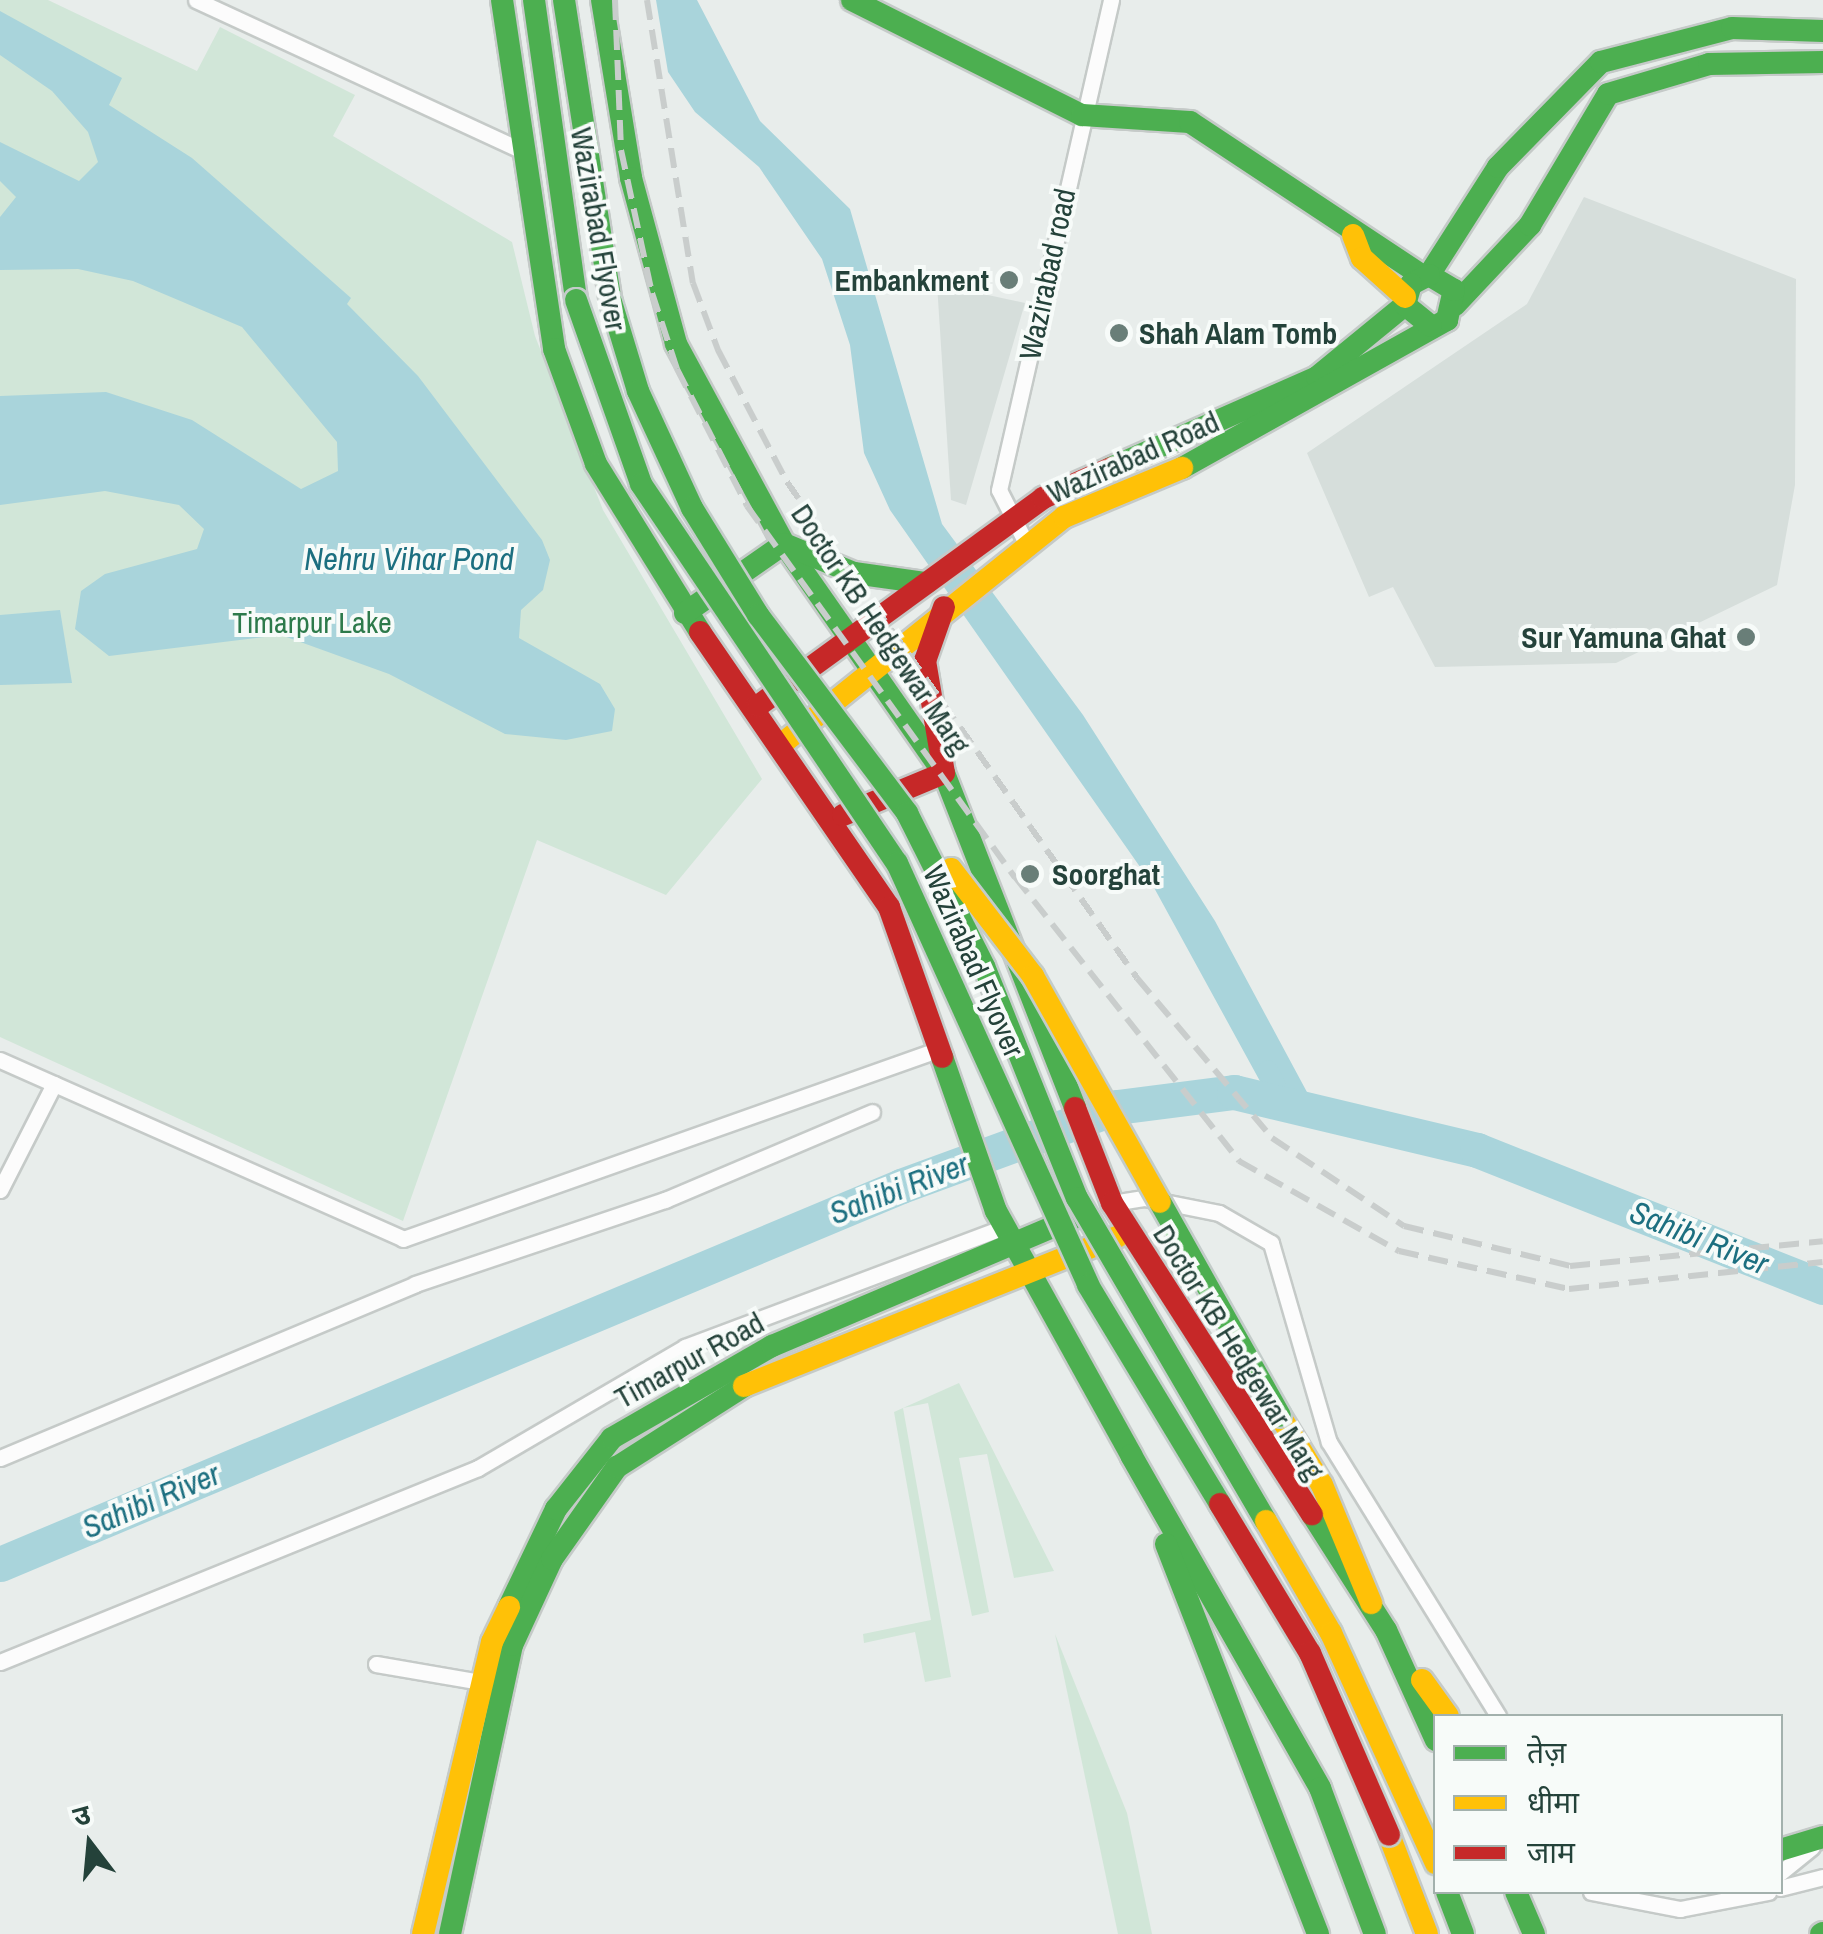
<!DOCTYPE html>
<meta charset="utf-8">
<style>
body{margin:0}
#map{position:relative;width:1823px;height:1934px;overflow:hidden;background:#e8edeb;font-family:"Archivo Narrow","Noto Sans Devanagari",sans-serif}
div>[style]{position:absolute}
.built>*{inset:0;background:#d6dedb}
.green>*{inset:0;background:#d1e6d8}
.water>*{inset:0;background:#a9d4db}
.canal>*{height:20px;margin:-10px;padding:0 10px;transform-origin:10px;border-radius:10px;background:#a9d4db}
.river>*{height:35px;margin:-17.5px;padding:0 17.5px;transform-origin:17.5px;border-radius:17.5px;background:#a9d4db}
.roads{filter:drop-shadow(2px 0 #c5cac8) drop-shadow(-2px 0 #c5cac8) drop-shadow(0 2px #c5cac8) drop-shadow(0 -2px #c5cac8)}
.street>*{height:15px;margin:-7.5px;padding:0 7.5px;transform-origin:7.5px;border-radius:7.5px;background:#fcfcfc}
.fast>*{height:22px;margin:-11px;padding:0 11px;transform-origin:11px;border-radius:11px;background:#4caf50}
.slow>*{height:22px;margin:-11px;padding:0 11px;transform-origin:11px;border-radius:11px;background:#ffc107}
.jam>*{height:22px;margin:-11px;padding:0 11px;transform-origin:11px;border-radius:11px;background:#c62828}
.rail>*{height:6px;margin-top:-3px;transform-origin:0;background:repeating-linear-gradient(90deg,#c9cdcc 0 20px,transparent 0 30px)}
.bridges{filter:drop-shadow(2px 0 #c3ccc9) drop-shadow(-2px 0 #c3ccc9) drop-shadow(0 2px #c3ccc9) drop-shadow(0 -2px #c3ccc9)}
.fast-bridge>*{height:22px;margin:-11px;padding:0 11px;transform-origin:11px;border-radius:11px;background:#4caf50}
.slow-bridge>*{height:22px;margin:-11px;padding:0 11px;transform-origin:11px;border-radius:11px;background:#ffc107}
.jam-bridge>*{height:22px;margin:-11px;padding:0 11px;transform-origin:11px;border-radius:11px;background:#c62828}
.dots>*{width:28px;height:28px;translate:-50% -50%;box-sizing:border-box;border:5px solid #f7fbf9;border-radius:50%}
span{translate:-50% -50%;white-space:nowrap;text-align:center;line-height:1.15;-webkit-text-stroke:8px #f7fbf9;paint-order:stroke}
.street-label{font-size:30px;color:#24423a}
.poi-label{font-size:30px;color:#24423a;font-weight:700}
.right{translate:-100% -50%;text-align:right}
.left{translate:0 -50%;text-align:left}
.park-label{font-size:30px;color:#2d7a4b}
.water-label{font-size:32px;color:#1c6f80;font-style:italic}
.legend{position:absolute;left:1433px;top:1714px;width:350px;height:180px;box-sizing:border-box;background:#f7fbf9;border:2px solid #a3b1ad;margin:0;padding:12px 18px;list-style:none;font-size:30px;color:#24423a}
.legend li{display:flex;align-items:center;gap:20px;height:50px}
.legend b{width:50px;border:2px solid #a3b1ad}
.north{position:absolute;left:40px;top:1794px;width:100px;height:100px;-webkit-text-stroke:8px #f7fbf9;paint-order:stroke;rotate:344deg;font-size:28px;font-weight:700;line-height:40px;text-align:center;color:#24423a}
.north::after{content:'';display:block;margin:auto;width:35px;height:45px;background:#24423a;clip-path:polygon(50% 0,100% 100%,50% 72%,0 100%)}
</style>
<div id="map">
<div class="built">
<div style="clip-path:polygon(1584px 197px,1796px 279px,1795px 485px,1777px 585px,1616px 663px,1435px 667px,1393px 587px,1369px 597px,1307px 453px,1527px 304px)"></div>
<div style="clip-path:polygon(937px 284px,1025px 303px,966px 505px,951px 500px)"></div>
</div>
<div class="green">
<div style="clip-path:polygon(0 0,48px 0,197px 71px,220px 27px,355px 95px,333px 136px,512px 242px,535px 336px,603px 510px,762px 779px,666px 895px,537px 840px,403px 1221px,0 1037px)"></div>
<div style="clip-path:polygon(959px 1383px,1054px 1571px,1014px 1578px,987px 1454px,959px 1458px,989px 1612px,972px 1616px,928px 1403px,903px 1408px,951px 1677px,925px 1682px,915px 1632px,864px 1643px,863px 1634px,931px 1620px,894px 1412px)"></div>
<div style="clip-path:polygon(1055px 1634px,1127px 1813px,1152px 1934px,1118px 1934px)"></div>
</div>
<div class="water">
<div style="clip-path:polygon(656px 0,697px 0,760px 121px,850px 209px,942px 524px,1083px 715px,1215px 921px,1308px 1094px,1261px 1083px,1152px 884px,890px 510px,864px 453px,850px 345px,822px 259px,759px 167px,695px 112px,668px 72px)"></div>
<div style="clip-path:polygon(0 11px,122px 78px,109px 105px,192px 158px,351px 298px,347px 304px,418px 376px,542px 540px,550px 560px,543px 590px,521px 610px,519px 638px,600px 684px,615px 709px,612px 731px,566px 740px,505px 734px,389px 674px,281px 635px,109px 656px,75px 629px,81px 591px,105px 574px,197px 549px,204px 529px,179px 505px,105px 491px,0 505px,0 396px,106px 392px,192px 420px,301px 489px,338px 471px,337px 442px,242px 327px,133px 281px,78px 269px,0 270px,0 217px,16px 197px,0 181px,0 142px,79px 181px,98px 162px,88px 132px,52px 91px,0 55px)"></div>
<div style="clip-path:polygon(60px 610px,72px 683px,0 685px,0 615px)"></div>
</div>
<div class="canal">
<div style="left:1268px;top:1070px;width:46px;rotate:64deg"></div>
</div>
<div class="river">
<div style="left:0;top:1564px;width:977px;rotate:-22.76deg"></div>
<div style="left:901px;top:1186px;width:230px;rotate:-20.1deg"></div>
<div style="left:1117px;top:1107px;width:118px;rotate:-7.3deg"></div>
<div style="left:1234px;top:1092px;width:250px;rotate:13.4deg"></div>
<div style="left:1477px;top:1150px;width:372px;rotate:21.6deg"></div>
</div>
<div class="roads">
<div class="street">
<div style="left:196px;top:0;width:357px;rotate:24.8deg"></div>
<div style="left:1026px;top:543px;width:59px;rotate:-117deg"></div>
<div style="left:999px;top:490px;width:503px;rotate:-77.12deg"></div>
<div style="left:0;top:1060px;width:441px;rotate:23.9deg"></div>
<div style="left:403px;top:1239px;width:566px;rotate:-19.49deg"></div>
<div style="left:0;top:1190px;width:119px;rotate:-63deg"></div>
<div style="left:1112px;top:1203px;width:32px;rotate:-9deg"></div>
<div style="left:1144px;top:1198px;width:76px;rotate:11.3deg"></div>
<div style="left:1219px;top:1213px;width:60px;rotate:30deg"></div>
<div style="left:1271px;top:1243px;width:207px;rotate:73.8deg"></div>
<div style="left:1329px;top:1442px;width:322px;rotate:58.3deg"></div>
<div style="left:0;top:1458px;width:450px;rotate:-22.7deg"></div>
<div style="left:415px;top:1284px;width:264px;rotate:-18.6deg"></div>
<div style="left:665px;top:1200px;width:225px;rotate:-23deg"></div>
<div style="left:0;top:1662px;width:516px;rotate:-22.09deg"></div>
<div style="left:478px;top:1468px;width:240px;rotate:-30.3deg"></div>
<div style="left:685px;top:1347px;width:342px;rotate:-20.6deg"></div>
<div style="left:376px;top:1664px;width:107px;rotate:9.7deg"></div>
<div style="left:1780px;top:1873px;width:41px;rotate:-39.1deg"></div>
<div style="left:1780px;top:1888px;width:44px;rotate:-14.3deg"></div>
<div style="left:1591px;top:1892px;width:91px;rotate:10.8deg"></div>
<div style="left:1680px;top:1909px;width:90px;rotate:-10.9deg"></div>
</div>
<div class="fast">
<div style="left:502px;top:0;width:353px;rotate:81.5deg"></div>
<div style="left:554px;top:349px;width:122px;rotate:69.9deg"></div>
<div style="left:596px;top:464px;width:198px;rotate:58.2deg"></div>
<div style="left:534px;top:0;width:303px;rotate:82deg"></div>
<div style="left:564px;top:0;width:306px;rotate:81.2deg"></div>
<div style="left:602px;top:0;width:180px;rotate:80.7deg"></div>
<div style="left:631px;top:178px;width:172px;rotate:74.8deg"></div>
<div style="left:676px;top:344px;width:227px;rotate:61.6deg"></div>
<div style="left:784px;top:544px;width:279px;rotate:55.1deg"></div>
<div style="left:944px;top:773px;width:360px;rotate:68.6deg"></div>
<div style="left:852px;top:0;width:257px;rotate:26.6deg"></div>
<div style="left:1082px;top:115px;width:108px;rotate:3.7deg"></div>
<div style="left:1190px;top:122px;width:279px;rotate:33.5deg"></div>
<div style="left:1429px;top:275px;width:128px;rotate:-57.4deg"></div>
<div style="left:1498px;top:167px;width:147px;rotate:-45.6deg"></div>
<div style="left:1601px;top:62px;width:135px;rotate:-14.5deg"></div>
<div style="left:1732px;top:28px;width:91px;rotate:1.9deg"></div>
<div style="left:1455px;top:305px;width:110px;rotate:-46.8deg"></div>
<div style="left:1530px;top:225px;width:152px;rotate:-59.2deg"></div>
<div style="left:1608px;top:94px;width:105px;rotate:-16.5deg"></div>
<div style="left:1709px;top:64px;width:114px;rotate:-1deg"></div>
<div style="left:1111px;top:468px;width:225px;rotate:-23.8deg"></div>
<div style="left:1317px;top:377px;width:114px;rotate:-39.3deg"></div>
<div style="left:1182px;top:468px;width:304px;rotate:-29.2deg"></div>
<div style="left:1447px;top:320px;width:31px;rotate:-77deg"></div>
<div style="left:1454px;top:290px;width:29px;rotate:-149deg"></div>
<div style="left:1429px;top:275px;width:20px;rotate:153deg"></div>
<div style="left:1411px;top:284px;width:22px;rotate:106deg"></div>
<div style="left:1405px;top:305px;width:33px;rotate:39deg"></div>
<div style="left:685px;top:613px;width:121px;rotate:-34.9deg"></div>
<div style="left:784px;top:544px;width:76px;rotate:22.5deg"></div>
<div style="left:854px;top:573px;width:73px;rotate:7.9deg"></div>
<div style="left:942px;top:1057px;width:163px;rotate:70.7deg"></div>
<div style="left:996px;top:1211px;width:279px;rotate:61deg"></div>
<div style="left:1131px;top:1455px;width:383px;rotate:60.4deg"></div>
<div style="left:1320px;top:1788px;width:156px;rotate:69.4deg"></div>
<div style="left:1312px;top:1514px;width:138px;rotate:57.5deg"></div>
<div style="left:1166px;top:1544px;width:419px;rotate:68.7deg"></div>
<div style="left:509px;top:1607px;width:109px;rotate:-64.4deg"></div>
<div style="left:556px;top:1509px;width:90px;rotate:-51.7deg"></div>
<div style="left:612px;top:1438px;width:185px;rotate:-29.9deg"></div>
<div style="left:772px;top:1346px;width:330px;rotate:-23deg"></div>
<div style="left:1386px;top:1630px;width:121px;rotate:65.6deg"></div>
<div style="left:1780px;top:1850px;width:45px;rotate:-16.8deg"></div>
<div style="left:1447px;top:1892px;width:45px;rotate:69.1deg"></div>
<div style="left:1516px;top:1892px;width:46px;rotate:66.8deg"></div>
<div style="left:450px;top:1934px;width:296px;rotate:-77.9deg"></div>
<div style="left:512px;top:1645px;width:95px;rotate:-65.1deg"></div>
<div style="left:552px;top:1559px;width:113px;rotate:-54.8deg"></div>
<div style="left:617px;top:1467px;width:151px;rotate:-32.5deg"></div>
<div style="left:1821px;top:1934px;width:2px;rotate:-27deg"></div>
</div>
<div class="slow">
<div style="left:1353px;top:235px;width:25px;rotate:69deg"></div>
<div style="left:1362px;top:258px;width:58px;rotate:42.2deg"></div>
<div style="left:783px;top:743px;width:361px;rotate:-38.8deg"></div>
<div style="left:1064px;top:517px;width:128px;rotate:-22.6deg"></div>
<div style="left:744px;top:1386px;width:402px;rotate:-21.8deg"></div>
<div style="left:1280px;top:1416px;width:81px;rotate:58.7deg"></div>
<div style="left:1322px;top:1485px;width:128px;rotate:67.4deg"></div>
<div style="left:1422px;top:1680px;width:44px;rotate:54.2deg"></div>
<div style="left:1389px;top:1835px;width:106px;rotate:69deg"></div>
<div style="left:423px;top:1934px;width:300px;rotate:-76.7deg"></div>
<div style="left:492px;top:1642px;width:39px;rotate:-64deg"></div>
</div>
<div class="jam">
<div style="left:700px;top:632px;width:334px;rotate:55.5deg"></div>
<div style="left:889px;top:907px;width:159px;rotate:70.5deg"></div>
<div style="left:758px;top:706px;width:353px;rotate:-36.1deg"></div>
<div style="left:1043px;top:498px;width:74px;rotate:-23.8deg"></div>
<div style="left:843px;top:815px;width:109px;rotate:-22.6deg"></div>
<div style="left:944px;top:773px;width:114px;rotate:-99.6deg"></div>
<div style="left:925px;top:661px;width:57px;rotate:-70.6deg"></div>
<div style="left:1075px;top:1108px;width:102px;rotate:68.7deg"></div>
<div style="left:1112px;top:1203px;width:370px;rotate:57.3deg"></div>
</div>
</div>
<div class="rail">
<div style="left:615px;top:0;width:150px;rotate:87.7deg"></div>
<div style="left:621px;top:150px;width:146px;rotate:77.8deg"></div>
<div style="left:652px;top:293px;width:80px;rotate:71.8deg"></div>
<div style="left:677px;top:369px;width:154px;rotate:62.9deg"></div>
<div style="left:747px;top:506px;width:458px;rotate:54.2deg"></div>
<div style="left:1015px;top:877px;width:362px;rotate:51.7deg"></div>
<div style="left:1239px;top:1161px;width:184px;rotate:29.4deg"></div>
<div style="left:1399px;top:1251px;width:174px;rotate:12.6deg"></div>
<div style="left:1569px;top:1289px;width:255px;rotate:-6.1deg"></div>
<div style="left:647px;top:0;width:287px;rotate:80.8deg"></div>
<div style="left:693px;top:283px;width:72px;rotate:69.5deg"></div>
<div style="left:718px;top:350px;width:149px;rotate:62.4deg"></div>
<div style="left:787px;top:482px;width:607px;rotate:54.79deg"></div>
<div style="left:1137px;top:978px;width:209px;rotate:49.8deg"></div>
<div style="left:1272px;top:1138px;width:159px;rotate:33.7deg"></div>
<div style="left:1404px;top:1226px;width:171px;rotate:13.5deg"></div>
<div style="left:1570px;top:1266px;width:254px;rotate:-5.6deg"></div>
</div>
<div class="bridges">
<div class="fast-bridge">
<div style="left:576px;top:300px;width:195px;rotate:70.5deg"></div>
<div style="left:641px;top:484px;width:457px;rotate:56deg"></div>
<div style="left:897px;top:863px;width:463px;rotate:65.6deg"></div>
<div style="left:1088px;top:1285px;width:256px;rotate:58.9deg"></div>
<div style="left:611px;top:302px;width:93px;rotate:73.1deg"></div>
<div style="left:638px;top:391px;width:129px;rotate:65.2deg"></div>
<div style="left:692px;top:508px;width:126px;rotate:58.3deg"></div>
<div style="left:758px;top:615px;width:248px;rotate:53deg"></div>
<div style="left:907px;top:813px;width:171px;rotate:63.3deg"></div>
<div style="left:984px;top:966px;width:250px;rotate:68.2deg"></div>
<div style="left:1077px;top:1198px;width:374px;rotate:59.7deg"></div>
<div style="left:1160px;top:1202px;width:245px;rotate:60.7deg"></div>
</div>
<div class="slow-bridge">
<div style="left:951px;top:869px;width:135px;rotate:52.5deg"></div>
<div style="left:1033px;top:976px;width:259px;rotate:60.7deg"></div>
<div style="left:1266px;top:1521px;width:129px;rotate:59.9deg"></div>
<div style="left:1331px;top:1633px;width:253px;rotate:65.5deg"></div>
</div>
<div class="jam-bridge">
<div style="left:1220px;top:1504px;width:174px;rotate:58.9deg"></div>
<div style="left:1310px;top:1653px;width:198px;rotate:66.5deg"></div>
</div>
</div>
<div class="dots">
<div style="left:1009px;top:280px;background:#697e78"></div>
<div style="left:1119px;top:333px;background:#697e78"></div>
<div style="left:1746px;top:637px;background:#697e78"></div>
<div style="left:1030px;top:874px;background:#697e78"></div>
</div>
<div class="street-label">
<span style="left:599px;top:229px;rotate:80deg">Wazirabad Flyover</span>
<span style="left:1047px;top:274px;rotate:-78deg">Wazirabad road</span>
<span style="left:1133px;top:457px;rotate:-24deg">Wazirabad Road</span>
<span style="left:881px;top:629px;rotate:56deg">Doctor KB Hedgewar Marg</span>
<span style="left:974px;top:961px;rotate:66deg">Wazirabad Flyover</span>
<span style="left:1239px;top:1352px;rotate:58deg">Doctor KB Hedgewar Marg</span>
<span style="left:689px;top:1360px;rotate:-29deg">Timarpur Road</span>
</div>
<div class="poi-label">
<span class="right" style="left:989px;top:280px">Embankment</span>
<span class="left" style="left:1139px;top:333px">Shah Alam Tomb</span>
<span class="right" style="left:1726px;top:637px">Sur Yamuna Ghat</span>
<span class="left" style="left:1052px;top:874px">Soorghat</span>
</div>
<div class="park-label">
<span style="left:312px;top:622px">Timarpur Lake</span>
</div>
<div class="water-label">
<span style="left:409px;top:559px">Nehru Vihar Pond</span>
<span style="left:899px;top:1189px;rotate:-21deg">Sahibi River</span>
<span style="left:1699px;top:1238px;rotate:22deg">Sahibi River</span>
<span style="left:151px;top:1501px;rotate:-23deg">Sahibi River</span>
</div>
<ul class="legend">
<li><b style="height:12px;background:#4caf50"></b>तेज़</li>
<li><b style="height:12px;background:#ffc107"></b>धीमा</li>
<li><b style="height:12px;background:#c62828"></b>जाम</li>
</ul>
<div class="north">उ</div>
</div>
